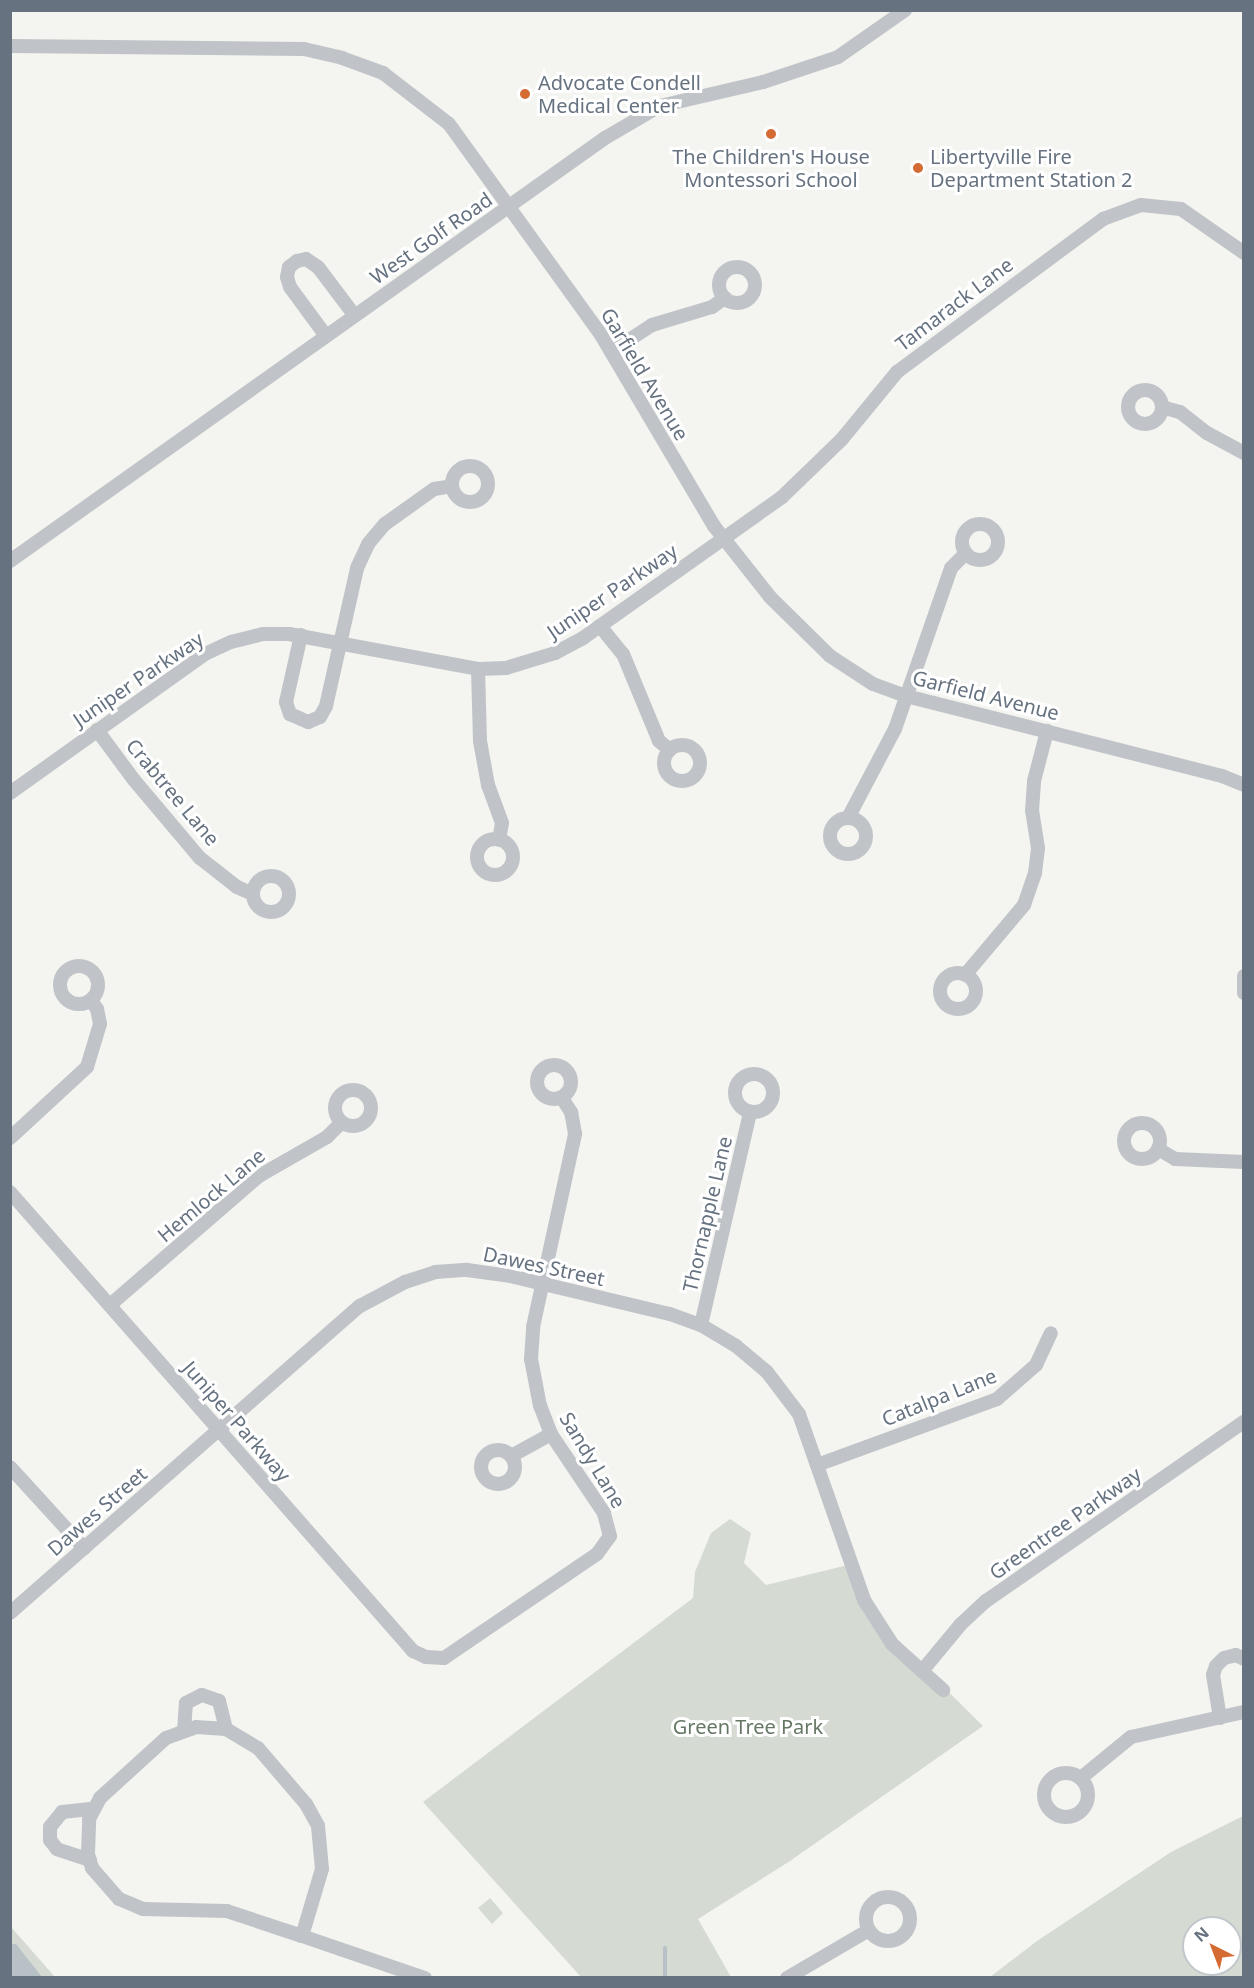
<!DOCTYPE html>
<style>
body{margin:0}
#map{position:relative;width:1254px;height:1988px;overflow:hidden;background:#f4f5f1;font-family:"Noto Sans",sans-serif}
div>[style]{position:absolute}
.green>*{inset:0;background:#d5dbd3}
.water>*{inset:0;background:#b8c1c6}
.stream>*{height:4px;margin:-2px;padding:0 2px;transform-origin:2px;border-radius:2px;background:#b8c1c6}
.minor>*{height:14px;margin:-7px;padding:0 7px;transform-origin:7px;border-radius:7px;background:#c0c3c7}
.minor>.ring{margin:-7px;padding:0;box-sizing:content-box;background:none;border:14px solid #c0c3c7;border-radius:50%}
.dots>*{width:16px;height:16px;translate:-50% -50%;box-sizing:border-box;border:3px solid #fff;border-radius:50%}
span{translate:-50% -50%;white-space:nowrap;text-align:center;line-height:1.15;-webkit-text-stroke:6px #fff;paint-order:stroke}
.poi-label{font-size:20px;color:#667280}
.left{translate:0 -50%;text-align:left}
.street-label{font-size:20px;color:#667280}
.park-label{font-size:20px;color:#667865}
.frame{position:absolute;inset:0;border:12px solid #667280;pointer-events:none}
.north{position:absolute;left:1182px;top:1916px;width:60px;height:60px;box-sizing:border-box;background:#fff;border:2px solid #c2c7cc;border-radius:50%;rotate:318deg;font-size:16px;font-weight:700;line-height:24px;text-align:center;color:#667280}
.north::after{content:'';display:block;margin:auto;width:21px;height:27px;background:#d46b32;clip-path:polygon(50% 0,100% 100%,50% 72%,0 100%)}
</style>
<div id="map">
<div class="green">
<div style="clip-path:polygon(730px 1519px,751px 1533px,744px 1563px,766px 1585px,852px 1564px,876px 1620px,983px 1726px,790px 1861px,698px 1919px,731px 1977px,581px 1977px,423px 1802px,693px 1598px,695px 1572px,711px 1533px)"></div>
<div style="clip-path:polygon(evenodd,1243px 1816px,1243px 1977px,990px 1977px,1037px 1941px,1171px 1852px,1243px 1816px,1194px 1928px,1230px 1928px,1230px 1964px,1194px 1964px,1194px 1928px)"></div>
<div style="clip-path:polygon(490px 1898px,503px 1913px,492px 1924px,478px 1908px)"></div>
<div style="clip-path:polygon(11px 1927px,55px 1977px,11px 1977px)"></div>
</div>
<div class="water">
<div style="clip-path:polygon(10px 1944px,16px 1944px,42px 1977px,11px 1977px)"></div>
</div>
<div class="stream">
<div style="left:665px;top:1948px;width:30px;rotate:90deg"></div>
</div>
<div class="minor">
<div style="left:10px;top:46px;width:294px;rotate:0.6deg"></div>
<div style="left:304px;top:49px;width:39px;rotate:13deg"></div>
<div style="left:342px;top:58px;width:44px;rotate:20.1deg"></div>
<div style="left:383px;top:73px;width:83px;rotate:37.7deg"></div>
<div style="left:449px;top:124px;width:260px;rotate:54.2deg"></div>
<div style="left:601px;top:335px;width:222px;rotate:59.4deg"></div>
<div style="left:714px;top:526px;width:90px;rotate:51.7deg"></div>
<div style="left:770px;top:597px;width:84px;rotate:44.5deg"></div>
<div style="left:830px;top:656px;width:51px;rotate:33.1deg"></div>
<div style="left:873px;top:684px;width:35px;rotate:20deg"></div>
<div style="left:906px;top:696px;width:326px;rotate:14.2deg"></div>
<div style="left:1222px;top:776px;width:24px;rotate:22deg"></div>
<div class="ring" style="left:719px;top:267px;width:22px;height:22px"></div>
<div style="left:326px;top:336px;width:61px;rotate:-126.3deg"></div>
<div style="left:290px;top:287px;width:10px;rotate:-107deg"></div>
<div style="left:287px;top:277px;width:10px;rotate:-79deg"></div>
<div style="left:289px;top:267px;width:10px;rotate:-37deg"></div>
<div style="left:297px;top:261px;width:9px;rotate:-13deg"></div>
<div style="left:306px;top:259px;width:14px;rotate:34deg"></div>
<div style="left:318px;top:267px;width:61px;rotate:52.9deg"></div>
<div style="left:611px;top:352px;width:49px;rotate:-33.4deg"></div>
<div style="left:652px;top:325px;width:63px;rotate:-16.7deg"></div>
<div style="left:712px;top:307px;width:16px;rotate:-35deg"></div>
<div class="ring" style="left:1128px;top:390px;width:20px;height:20px"></div>
<div style="left:1162px;top:407px;width:19px;rotate:16deg"></div>
<div style="left:1180px;top:412px;width:34px;rotate:38deg"></div>
<div style="left:1207px;top:433px;width:42px;rotate:28.4deg"></div>
<div class="ring" style="left:452px;top:466px;width:22px;height:22px"></div>
<div class="ring" style="left:962px;top:524px;width:22px;height:22px"></div>
<div style="left:10px;top:561px;width:730px;rotate:-35.41deg"></div>
<div style="left:605px;top:138px;width:64px;rotate:-30.2deg"></div>
<div style="left:660px;top:106px;width:106px;rotate:-13.1deg"></div>
<div style="left:763px;top:82px;width:79px;rotate:-18.4deg"></div>
<div style="left:838px;top:57px;width:82px;rotate:-35deg"></div>
<div style="left:600px;top:626px;width:36px;rotate:51deg"></div>
<div style="left:623px;top:654px;width:94px;rotate:67.5deg"></div>
<div style="left:659px;top:741px;width:14px;rotate:39deg"></div>
<div style="left:301px;top:635px;width:69px;rotate:102.6deg"></div>
<div style="left:286px;top:702px;width:13px;rotate:72deg"></div>
<div style="left:290px;top:714px;width:20px;rotate:24deg"></div>
<div style="left:308px;top:722px;width:13px;rotate:-23deg"></div>
<div style="left:320px;top:717px;width:13px;rotate:-61deg"></div>
<div style="left:326px;top:706px;width:141px;rotate:-77.3deg"></div>
<div style="left:357px;top:568px;width:26px;rotate:-65deg"></div>
<div style="left:368px;top:544px;width:26px;rotate:-50deg"></div>
<div style="left:385px;top:524px;width:60px;rotate:-35.5deg"></div>
<div style="left:434px;top:489px;width:18px;rotate:-9deg"></div>
<div style="left:478px;top:669px;width:72px;rotate:88.4deg"></div>
<div style="left:480px;top:741px;width:45px;rotate:79.7deg"></div>
<div style="left:488px;top:785px;width:40px;rotate:69.8deg"></div>
<div style="left:502px;top:823px;width:17px;rotate:100deg"></div>
<div style="left:97px;top:730px;width:62px;rotate:53.5deg"></div>
<div style="left:134px;top:780px;width:102px;rotate:49.8deg"></div>
<div style="left:200px;top:858px;width:47px;rotate:38.1deg"></div>
<div style="left:237px;top:887px;width:17px;rotate:24deg"></div>
<div class="ring" style="left:664px;top:745px;width:22px;height:22px"></div>
<div style="left:10px;top:793px;width:239px;rotate:-35.5deg"></div>
<div style="left:205px;top:654px;width:29px;rotate:-25deg"></div>
<div style="left:231px;top:642px;width:33px;rotate:-14deg"></div>
<div style="left:263px;top:634px;width:26px"></div>
<div style="left:289px;top:634px;width:192px;rotate:10.5deg"></div>
<div style="left:478px;top:669px;width:28px;rotate:-2deg"></div>
<div style="left:506px;top:668px;width:51px;rotate:-17deg"></div>
<div style="left:555px;top:653px;width:32px;rotate:-28deg"></div>
<div style="left:583px;top:638px;width:244px;rotate:-35.3deg"></div>
<div style="left:782px;top:497px;width:83px;rotate:-44deg"></div>
<div style="left:842px;top:439px;width:87px;rotate:-50.6deg"></div>
<div style="left:897px;top:372px;width:257px;rotate:-36.6deg"></div>
<div style="left:1103px;top:219px;width:40px;rotate:-20.2deg"></div>
<div style="left:1141px;top:205px;width:40px;rotate:5.7deg"></div>
<div style="left:1181px;top:209px;width:77px;rotate:34.9deg"></div>
<div style="left:848px;top:818px;width:101px;rotate:-62.2deg"></div>
<div style="left:895px;top:729px;width:170px;rotate:-70.8deg"></div>
<div style="left:951px;top:568px;width:21px;rotate:-45deg"></div>
<div class="ring" style="left:830px;top:818px;width:22px;height:22px"></div>
<div class="ring" style="left:477px;top:839px;width:22px;height:22px"></div>
<div class="ring" style="left:253px;top:876px;width:22px;height:22px"></div>
<div class="ring" style="left:60px;top:966px;width:24px;height:24px"></div>
<div class="ring" style="left:940px;top:973px;width:22px;height:22px"></div>
<div style="left:965px;top:975px;width:92px;rotate:-49.9deg"></div>
<div style="left:1024px;top:905px;width:34px;rotate:-71deg"></div>
<div style="left:1035px;top:873px;width:25px;rotate:-83deg"></div>
<div style="left:1038px;top:848px;width:37px;rotate:-99deg"></div>
<div style="left:1032px;top:811px;width:30px;rotate:-86deg"></div>
<div style="left:1034px;top:781px;width:52px;rotate:-75.4deg"></div>
<div style="left:1244px;top:976px;width:17px;rotate:90deg"></div>
<div class="ring" style="left:537px;top:1065px;width:20px;height:20px"></div>
<div class="ring" style="left:735px;top:1074px;width:24px;height:24px"></div>
<div class="ring" style="left:335px;top:1090px;width:22px;height:22px"></div>
<div class="ring" style="left:1124px;top:1123px;width:22px;height:22px"></div>
<div style="left:10px;top:1138px;width:105px;rotate:-42.7deg"></div>
<div style="left:87px;top:1067px;width:45px;rotate:-73.2deg"></div>
<div style="left:100px;top:1024px;width:15px;rotate:-101deg"></div>
<div style="left:97px;top:1009px;width:11px;rotate:-124deg"></div>
<div style="left:1158px;top:1149px;width:20px;rotate:30deg"></div>
<div style="left:1175px;top:1159px;width:69px;rotate:2.5deg"></div>
<div style="left:10px;top:1192px;width:611px;rotate:48.72deg"></div>
<div style="left:413px;top:1651px;width:14px;rotate:25deg"></div>
<div style="left:426px;top:1657px;width:18px;rotate:3deg"></div>
<div style="left:444px;top:1658px;width:185px;rotate:-34.2deg"></div>
<div style="left:597px;top:1554px;width:22px;rotate:-54deg"></div>
<div style="left:610px;top:1536px;width:24px;rotate:-105deg"></div>
<div style="left:604px;top:1513px;width:95px;rotate:-123.9deg"></div>
<div style="left:551px;top:1434px;width:30px;rotate:-111deg"></div>
<div style="left:540px;top:1406px;width:48px;rotate:-100.8deg"></div>
<div style="left:531px;top:1359px;width:32px;rotate:-86deg"></div>
<div style="left:533px;top:1327px;width:198px;rotate:-77.7deg"></div>
<div style="left:575px;top:1134px;width:22px;rotate:-100deg"></div>
<div style="left:571px;top:1112px;width:17px;rotate:-123deg"></div>
<div style="left:110px;top:1305px;width:197px;rotate:-40.9deg"></div>
<div style="left:259px;top:1176px;width:78px;rotate:-29.8deg"></div>
<div style="left:327px;top:1137px;width:21px;rotate:-45deg"></div>
<div style="left:701px;top:1325px;width:219px;rotate:-77deg"></div>
<div class="ring" style="left:481px;top:1450px;width:20px;height:20px"></div>
<div style="left:511px;top:1456px;width:46px;rotate:-28.8deg"></div>
<div style="left:817px;top:1465px;width:192px;rotate:-20.1deg"></div>
<div style="left:997px;top:1399px;width:52px;rotate:-41.1deg"></div>
<div style="left:1036px;top:1365px;width:35px;rotate:-65deg"></div>
<div style="left:10px;top:1467px;width:110px;rotate:47.6deg"></div>
<div style="left:10px;top:1613px;width:466px;rotate:-41.3deg"></div>
<div style="left:360px;top:1306px;width:51px;rotate:-28.1deg"></div>
<div style="left:405px;top:1282px;width:32px;rotate:-18deg"></div>
<div style="left:435px;top:1272px;width:32px;rotate:-4deg"></div>
<div style="left:467px;top:1270px;width:43px;rotate:7.9deg"></div>
<div style="left:510px;top:1276px;width:164px;rotate:13.4deg"></div>
<div style="left:670px;top:1314px;width:33px;rotate:20deg"></div>
<div style="left:701px;top:1325px;width:41px;rotate:31deg"></div>
<div style="left:736px;top:1346px;width:40px;rotate:40deg"></div>
<div style="left:767px;top:1372px;width:53px;rotate:52.7deg"></div>
<div style="left:799px;top:1414px;width:197px;rotate:70.7deg"></div>
<div style="left:864px;top:1600px;width:52px;rotate:57.5deg"></div>
<div style="left:892px;top:1644px;width:69px;rotate:42deg"></div>
<div style="left:922px;top:1671px;width:61px;rotate:-50.3deg"></div>
<div style="left:961px;top:1624px;width:34px;rotate:-43deg"></div>
<div style="left:986px;top:1601px;width:314px;rotate:-34.8deg"></div>
<div style="left:1220px;top:1718px;width:44px;rotate:-99.2deg"></div>
<div style="left:1213px;top:1675px;width:9px;rotate:-72deg"></div>
<div style="left:1216px;top:1666px;width:11px;rotate:-45deg"></div>
<div style="left:1224px;top:1658px;width:12px;rotate:-14deg"></div>
<div style="left:1236px;top:1655px;width:9px;rotate:27deg"></div>
<div style="left:196px;top:1727px;width:30px;rotate:4deg"></div>
<div style="left:226px;top:1729px;width:37px;rotate:31deg"></div>
<div style="left:258px;top:1748px;width:74px;rotate:49.4deg"></div>
<div style="left:306px;top:1804px;width:25px;rotate:61deg"></div>
<div style="left:318px;top:1826px;width:43px;rotate:84.7deg"></div>
<div style="left:322px;top:1869px;width:70px;rotate:106.6deg"></div>
<div style="left:302px;top:1936px;width:79px;rotate:-161.6deg"></div>
<div style="left:227px;top:1911px;width:84px;rotate:-178.6deg"></div>
<div style="left:143px;top:1909px;width:26px;rotate:-157deg"></div>
<div style="left:119px;top:1899px;width:41px;rotate:-131.1deg"></div>
<div style="left:92px;top:1868px;width:15px;rotate:-106deg"></div>
<div style="left:88px;top:1854px;width:35px;rotate:-88deg"></div>
<div style="left:89px;top:1819px;width:24px;rotate:-62deg"></div>
<div style="left:100px;top:1798px;width:89px;rotate:-42.3deg"></div>
<div style="left:166px;top:1738px;width:32px;rotate:-20deg"></div>
<div style="left:184px;top:1731px;width:28px;rotate:-86deg"></div>
<div style="left:186px;top:1703px;width:18px;rotate:-27deg"></div>
<div style="left:202px;top:1695px;width:18px;rotate:19deg"></div>
<div style="left:219px;top:1701px;width:29px;rotate:76deg"></div>
<div class="ring" style="left:1044px;top:1773px;width:30px;height:30px"></div>
<div style="left:1081px;top:1778px;width:65px;rotate:-39.4deg"></div>
<div style="left:1131px;top:1737px;width:116px;rotate:-12.5deg"></div>
<div style="left:90px;top:1860px;width:35px;rotate:-162deg"></div>
<div style="left:57px;top:1849px;width:11px;rotate:-128deg"></div>
<div style="left:50px;top:1840px;width:13px;rotate:-90deg"></div>
<div style="left:50px;top:1827px;width:19px;rotate:-51deg"></div>
<div style="left:62px;top:1812px;width:31px;rotate:-6deg"></div>
<div class="ring" style="left:866px;top:1897px;width:30px;height:30px"></div>
<div style="left:302px;top:1936px;width:130px;rotate:18.9deg"></div>
<div style="left:787px;top:1978px;width:95px;rotate:-30.3deg"></div>
</div>
<div class="dots">
<div style="left:525px;top:94px;background:#d46b32"></div>
<div style="left:771px;top:134px;background:#d46b32"></div>
<div style="left:918px;top:168px;background:#d46b32"></div>
</div>
<div class="poi-label">
<span class="left" style="left:538px;top:94px">Advocate Condell<br>Medical Center</span>
<span style="left:771px;top:168px">The Children's House<br>Montessori School</span>
<span class="left" style="left:930px;top:168px">Libertyville Fire<br>Department Station 2</span>
</div>
<div class="street-label">
<span style="left:431px;top:238px;rotate:-35deg">West Golf Road</span>
<span style="left:954px;top:304px;rotate:-37deg">Tamarack Lane</span>
<span style="left:645px;top:374px;rotate:59deg">Garfield Avenue</span>
<span style="left:612px;top:591px;rotate:-34deg">Juniper Parkway</span>
<span style="left:138px;top:679px;rotate:-34deg">Juniper Parkway</span>
<span style="left:986px;top:695px;rotate:14deg">Garfield Avenue</span>
<span style="left:173px;top:792px;rotate:50deg">Crabtree Lane</span>
<span style="left:211px;top:1195px;rotate:-40deg">Hemlock Lane</span>
<span style="left:707px;top:1214px;rotate:-77deg">Thornapple Lane</span>
<span style="left:544px;top:1266px;rotate:12deg">Dawes Street</span>
<span style="left:939px;top:1397px;rotate:-22deg">Catalpa Lane</span>
<span style="left:237px;top:1421px;rotate:49deg">Juniper Parkway</span>
<span style="left:593px;top:1460px;rotate:59deg">Sandy Lane</span>
<span style="left:97px;top:1511px;rotate:-41deg">Dawes Street</span>
<span style="left:1065px;top:1523px;rotate:-35deg">Greentree Parkway</span>
</div>
<div class="park-label">
<span style="left:748px;top:1726px">Green Tree Park</span>
</div>
<div class="frame"></div>
<div class="north">N</div>
</div>
